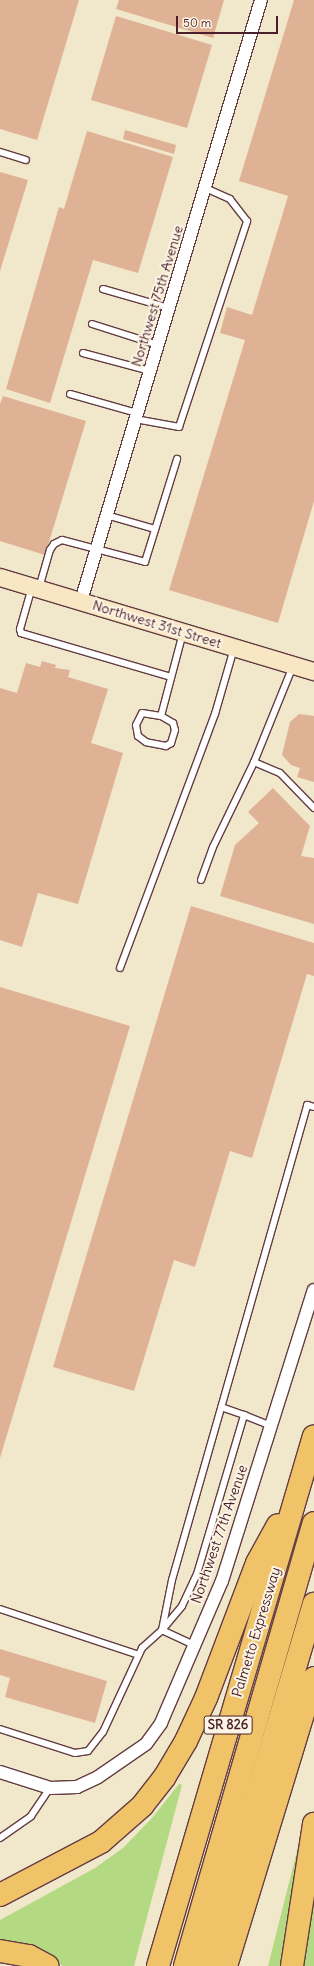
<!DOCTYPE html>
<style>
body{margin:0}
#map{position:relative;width:314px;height:1966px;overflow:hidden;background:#f1e7cb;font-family:Delius,sans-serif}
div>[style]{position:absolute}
.green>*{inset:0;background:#b3d983}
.building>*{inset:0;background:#e0b295}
.roads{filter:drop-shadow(1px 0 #633d43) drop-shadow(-1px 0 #633d43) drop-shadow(0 1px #633d43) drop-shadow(0 -1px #633d43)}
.lane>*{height:6px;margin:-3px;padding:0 3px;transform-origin:3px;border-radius:3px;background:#fff}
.street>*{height:12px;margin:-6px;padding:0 6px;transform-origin:6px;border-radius:6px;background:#fff}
.secondary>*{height:17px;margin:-8.5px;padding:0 8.5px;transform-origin:8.5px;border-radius:8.5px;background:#f9e7c3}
.highway>*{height:22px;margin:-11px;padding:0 11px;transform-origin:11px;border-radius:11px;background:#f1c369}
span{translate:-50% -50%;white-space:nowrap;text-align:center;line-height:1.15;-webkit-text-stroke:4px #fcf5e5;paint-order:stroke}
.shield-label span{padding:1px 3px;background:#fcf5e5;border:1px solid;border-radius:3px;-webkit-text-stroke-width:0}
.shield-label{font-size:13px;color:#4a1f2b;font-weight:700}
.street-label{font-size:14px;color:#4a1f2b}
.scale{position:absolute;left:176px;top:16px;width:102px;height:18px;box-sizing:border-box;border:2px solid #4a1f2b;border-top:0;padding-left:5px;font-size:12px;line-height:14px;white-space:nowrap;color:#4a1f2b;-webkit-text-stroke:3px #fcf5e5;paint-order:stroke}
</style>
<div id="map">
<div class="green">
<div style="clip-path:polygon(179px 1784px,182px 1785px,134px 1966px,63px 1966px,35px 1949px,0 1943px,0 1920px,95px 1868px,123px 1848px,152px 1818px)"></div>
<div style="clip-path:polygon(300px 1839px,306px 1839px,286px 1925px,282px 1966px,268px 1966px)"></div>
<div style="clip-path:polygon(314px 1893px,314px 1966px,300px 1966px)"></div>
</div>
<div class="building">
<div style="clip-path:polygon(0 0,79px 0,37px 140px,0 129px)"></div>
<div style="clip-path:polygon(119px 0,224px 0,213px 38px,116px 9px)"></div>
<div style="clip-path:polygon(294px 0,314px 0,314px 501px,278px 623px,169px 590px,245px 340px,220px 333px,227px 307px,252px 315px,288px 196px,239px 181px)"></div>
<div style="clip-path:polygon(116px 16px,212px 45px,187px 128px,91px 100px)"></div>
<div style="clip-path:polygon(125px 130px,176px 145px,174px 154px,123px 139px)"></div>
<div style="clip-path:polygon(87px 131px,173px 157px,138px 273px,93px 260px,50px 403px,6px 389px,59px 207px,64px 209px)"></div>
<div style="clip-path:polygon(0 172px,28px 180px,0 271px)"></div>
<div style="clip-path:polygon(3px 396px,86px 421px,45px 555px,0 541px,0 404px)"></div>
<div style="clip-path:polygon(42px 661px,56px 665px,55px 668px,70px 670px,68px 677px,108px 689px,91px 743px,123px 753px,78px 904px,38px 893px,22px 947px,0 940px,0 688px,17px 693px,26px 663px,40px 667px)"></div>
<div style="clip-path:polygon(299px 714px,314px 716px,314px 782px,297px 777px,300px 768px,291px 765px,282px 755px,290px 722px)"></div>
<div style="clip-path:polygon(273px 788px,310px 826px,301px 856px,314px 858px,314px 924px,220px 896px,235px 845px,259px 823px,248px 812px)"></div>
<div style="clip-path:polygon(191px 906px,314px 943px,314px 976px,307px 974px,252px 1158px,230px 1151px,195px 1267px,174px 1260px,134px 1391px,53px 1367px)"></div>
<div style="clip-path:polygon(0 987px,130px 1026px,0 1458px)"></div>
<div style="clip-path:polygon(0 1649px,107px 1681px,95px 1723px,5px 1697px,10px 1678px,0 1675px)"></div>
</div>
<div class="roads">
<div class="lane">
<div style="left:0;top:152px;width:27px;rotate:17deg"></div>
<div style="left:103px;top:289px;width:69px;rotate:16.1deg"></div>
<div style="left:92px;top:324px;width:69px;rotate:17.7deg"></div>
<div style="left:83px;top:353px;width:69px;rotate:15deg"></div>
<div style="left:70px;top:394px;width:70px;rotate:15.8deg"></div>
<div style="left:135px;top:419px;width:45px;rotate:10.3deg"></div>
<div style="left:179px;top:427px;width:217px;rotate:-71.7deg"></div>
<div style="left:247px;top:221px;width:28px;rotate:-128deg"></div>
<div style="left:230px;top:199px;width:27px;rotate:-156deg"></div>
<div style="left:106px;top:515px;width:51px;rotate:15.9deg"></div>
<div style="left:32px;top:587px;width:44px;rotate:105.9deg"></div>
<div style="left:20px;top:629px;width:4px;rotate:76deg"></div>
<div style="left:21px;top:633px;width:156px;rotate:16.3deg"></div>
<div style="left:39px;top:588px;width:40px;rotate:-74deg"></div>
<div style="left:50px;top:550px;width:7px;rotate:-56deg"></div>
<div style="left:54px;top:544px;width:9px;rotate:-27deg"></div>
<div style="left:62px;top:540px;width:86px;rotate:14.8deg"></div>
<div style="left:145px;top:562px;width:108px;rotate:-72.7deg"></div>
<div style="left:142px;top:713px;width:19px;rotate:9deg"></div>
<div style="left:161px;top:716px;width:14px;rotate:30deg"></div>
<div style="left:173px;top:723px;width:7px;rotate:74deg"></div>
<div style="left:175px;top:730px;width:14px;rotate:107deg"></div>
<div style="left:171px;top:743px;width:6px;rotate:149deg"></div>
<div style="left:166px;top:746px;width:20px;rotate:-169deg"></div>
<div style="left:146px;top:742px;width:10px;rotate:-143deg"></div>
<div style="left:138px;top:736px;width:11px;rotate:-100deg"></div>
<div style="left:136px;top:725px;width:13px;rotate:-63deg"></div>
<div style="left:161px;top:716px;width:86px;rotate:-75.2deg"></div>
<div style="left:254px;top:762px;width:104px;rotate:-67.9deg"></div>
<div style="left:201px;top:880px;width:35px;rotate:-70deg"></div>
<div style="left:213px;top:847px;width:94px;rotate:-64.2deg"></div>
<div style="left:254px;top:762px;width:28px;rotate:23deg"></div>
<div style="left:280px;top:773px;width:49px;rotate:45.8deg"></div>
<div style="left:120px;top:968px;width:271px;rotate:-69.5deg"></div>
<div style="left:215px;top:714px;width:69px;rotate:-73.9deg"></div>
<div style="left:244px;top:1415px;width:29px;rotate:22deg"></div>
<div style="left:0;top:1609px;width:146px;rotate:18.3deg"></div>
<div style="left:194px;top:1645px;width:35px;rotate:-155deg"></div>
<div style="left:162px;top:1630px;width:31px;rotate:-50deg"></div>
<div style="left:182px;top:1606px;width:35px;rotate:-65deg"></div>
<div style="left:197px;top:1574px;width:166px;rotate:-73.5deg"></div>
<div style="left:244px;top:1415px;width:24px;rotate:-161deg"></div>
<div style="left:0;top:1729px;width:79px;rotate:17.7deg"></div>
<div style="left:75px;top:1753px;width:13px;rotate:-9deg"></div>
<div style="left:88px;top:1751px;width:24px;rotate:-52deg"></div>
<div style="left:103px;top:1732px;width:93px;rotate:-65.1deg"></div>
<div style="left:142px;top:1648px;width:27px;rotate:-42deg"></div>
<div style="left:162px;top:1630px;width:51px;rotate:-78.7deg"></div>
<div style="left:172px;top:1580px;width:494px;rotate:-74.1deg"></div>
<div style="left:307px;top:1105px;width:7px;rotate:16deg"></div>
<div style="left:0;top:1838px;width:38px;rotate:-35deg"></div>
<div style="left:31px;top:1816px;width:34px;rotate:-56deg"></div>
</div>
<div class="street">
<div style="left:81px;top:601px;width:627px;rotate:-73.33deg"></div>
<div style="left:0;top:1772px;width:52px;rotate:17.7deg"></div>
<div style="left:50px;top:1788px;width:27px;rotate:-2deg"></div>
<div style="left:77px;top:1787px;width:23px;rotate:-25deg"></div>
<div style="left:98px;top:1777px;width:58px;rotate:-34.5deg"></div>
<div style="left:146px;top:1744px;width:26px;rotate:-54deg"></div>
<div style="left:161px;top:1723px;width:155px;rotate:-66.8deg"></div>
<div style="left:222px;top:1581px;width:305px;rotate:-72.5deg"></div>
</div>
<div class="secondary">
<div style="left:0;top:577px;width:328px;rotate:16.7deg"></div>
</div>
<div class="highway">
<div style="left:0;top:1895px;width:114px;rotate:-27.7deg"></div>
<div style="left:101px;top:1842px;width:55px;rotate:-41.3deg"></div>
<div style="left:142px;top:1806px;width:36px;rotate:-52deg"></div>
<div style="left:164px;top:1778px;width:43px;rotate:-59.3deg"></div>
<div style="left:186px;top:1741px;width:47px;rotate:-65.1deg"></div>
<div style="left:206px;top:1698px;width:144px;rotate:-69.3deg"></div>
<div style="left:257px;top:1563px;width:43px;rotate:-61.1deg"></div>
<div style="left:0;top:1951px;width:29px;rotate:10deg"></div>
<div style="left:29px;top:1956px;width:21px;rotate:28deg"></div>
<div style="left:158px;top:1966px;width:552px;rotate:-73.6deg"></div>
<div style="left:185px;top:1966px;width:461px;rotate:-73.8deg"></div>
<div style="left:206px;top:1966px;width:378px;rotate:-73.4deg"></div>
<div style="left:226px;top:1966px;width:301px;rotate:-73deg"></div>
<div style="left:292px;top:1966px;width:144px;rotate:-81.2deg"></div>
</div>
</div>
<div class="shield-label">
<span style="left:228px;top:1725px">SR 826</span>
</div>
<div class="street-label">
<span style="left:157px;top:296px;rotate:-73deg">Northwest 75th Avenue</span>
<span style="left:157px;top:624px;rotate:17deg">Northwest 31st Street</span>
<span style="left:219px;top:1534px;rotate:-71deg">Northwest 77th Avenue</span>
<span style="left:256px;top:1632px;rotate:-73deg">Palmetto Expressway</span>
</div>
<div class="scale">50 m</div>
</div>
